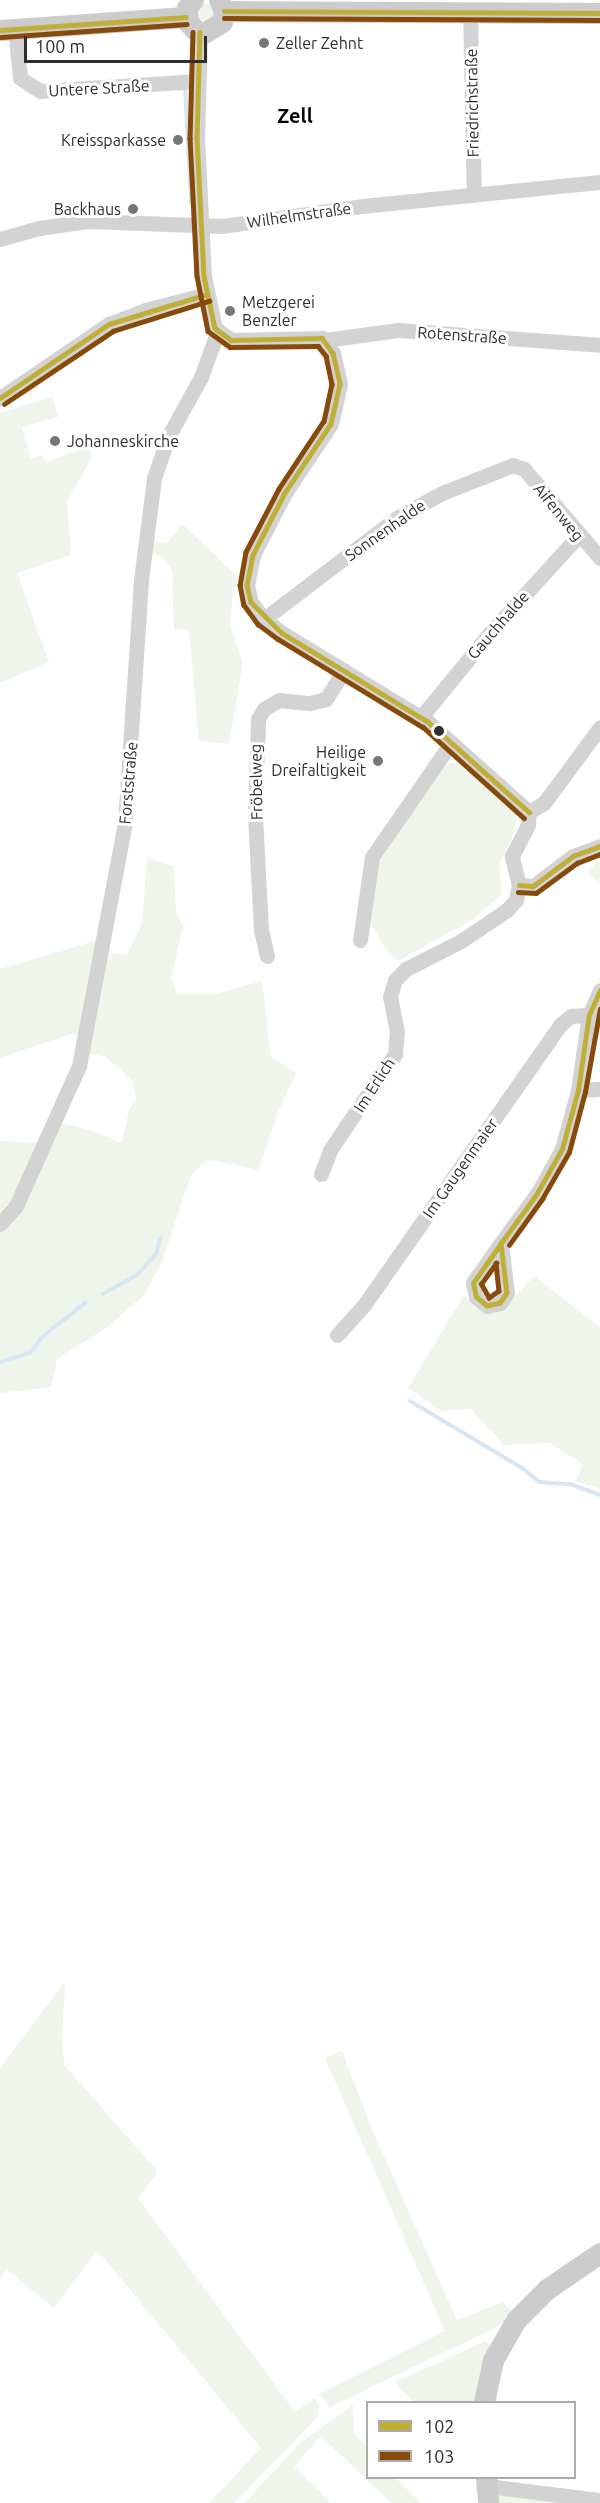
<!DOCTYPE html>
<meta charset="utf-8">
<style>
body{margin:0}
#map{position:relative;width:600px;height:2503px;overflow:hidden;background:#fff;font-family:Ubuntu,sans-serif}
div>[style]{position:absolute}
.green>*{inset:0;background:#f0f5eb}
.round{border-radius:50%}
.stream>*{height:4px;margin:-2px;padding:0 2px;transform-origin:2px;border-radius:2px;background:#d7e6f3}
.street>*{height:15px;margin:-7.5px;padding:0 7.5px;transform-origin:7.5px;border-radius:7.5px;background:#d3d3d3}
.secondary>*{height:21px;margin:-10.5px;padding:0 10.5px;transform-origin:10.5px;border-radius:10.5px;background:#ccc}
.bus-1>*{height:4.5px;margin:-2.25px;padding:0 2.25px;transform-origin:2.25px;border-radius:2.25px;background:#bfaf38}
.bus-2>*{height:4.5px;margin:-2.25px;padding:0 2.25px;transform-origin:2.25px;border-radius:2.25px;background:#874a0a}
.dots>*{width:16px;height:16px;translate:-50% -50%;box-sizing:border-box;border:3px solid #fff;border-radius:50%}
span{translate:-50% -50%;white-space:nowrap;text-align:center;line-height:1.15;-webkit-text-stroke:6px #fff;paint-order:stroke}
.poi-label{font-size:16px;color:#2e2e2e}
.left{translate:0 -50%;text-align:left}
.right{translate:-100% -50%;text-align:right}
.street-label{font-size:16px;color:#2e2e2e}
.quarter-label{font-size:20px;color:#000;font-weight:700}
.legend{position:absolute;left:366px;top:2401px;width:210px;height:78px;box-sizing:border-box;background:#fff;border:2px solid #ababab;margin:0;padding:8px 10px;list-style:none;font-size:18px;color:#2e2e2e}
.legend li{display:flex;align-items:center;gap:12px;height:30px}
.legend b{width:30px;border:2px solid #ababab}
.scale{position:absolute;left:24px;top:36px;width:183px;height:27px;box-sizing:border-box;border:3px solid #2e2e2e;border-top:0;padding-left:8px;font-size:18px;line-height:21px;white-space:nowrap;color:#2e2e2e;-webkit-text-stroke:4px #fff;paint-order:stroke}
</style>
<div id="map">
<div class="green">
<div class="round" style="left:196px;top:3px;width:18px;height:18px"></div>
<div style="clip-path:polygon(52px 397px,58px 417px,22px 427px,30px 458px,42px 455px,46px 462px,88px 446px,92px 457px,67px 502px,71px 555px,17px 573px,49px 662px,0 683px,0 413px)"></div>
<div style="clip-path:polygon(182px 524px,239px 578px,233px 592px,230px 626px,243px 663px,229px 744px,199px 741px,189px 630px,174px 629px,172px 571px,162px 556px,152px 553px,153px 541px,167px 543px)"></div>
<div style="clip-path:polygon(452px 762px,464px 765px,516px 815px,516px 829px,499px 865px,502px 894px,472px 920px,398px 961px,386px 950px,370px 922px,378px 864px,444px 766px)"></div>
<div style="clip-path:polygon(147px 858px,174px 867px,176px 913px,183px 926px,171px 978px,177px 994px,216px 994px,262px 981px,271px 1057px,296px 1073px,279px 1110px,259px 1170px,212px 1160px,203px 1162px,189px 1180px,162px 1262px,144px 1295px,106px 1328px,57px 1359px,51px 1387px,0 1393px,0 1141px,39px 1143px,59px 1123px,87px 1129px,122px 1143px,129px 1110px,136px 1100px,133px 1081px,106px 1057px,87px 1053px,82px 1037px,71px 1034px,0 1058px,0 969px,98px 940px,98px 959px,112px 959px,111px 953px,127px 955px,142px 924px)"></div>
<div style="clip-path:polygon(596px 861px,600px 863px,600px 883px,587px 874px)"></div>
<div style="clip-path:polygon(534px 1276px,600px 1327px,600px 1489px,576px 1481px,583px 1464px,550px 1443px,504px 1445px,471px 1409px,442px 1411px,408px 1388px,464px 1295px,472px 1303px,506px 1305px)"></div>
<div style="clip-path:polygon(65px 1982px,62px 2043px,65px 2066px,156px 2169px,156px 2175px,138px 2198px,295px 2412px,314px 2398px,319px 2405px,317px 2418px,234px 2503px,209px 2503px,261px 2448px,103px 2257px,96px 2252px,54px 2308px,7px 2270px,0 2278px,0 2068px)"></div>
<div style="clip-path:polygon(342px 2051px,371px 2127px,457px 2320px,502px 2302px,514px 2312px,499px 2326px,330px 2407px,319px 2394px,445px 2331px,325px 2058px)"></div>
<div style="clip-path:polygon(486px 2341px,490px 2346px,479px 2402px,413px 2402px,395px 2382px)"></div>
<div style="clip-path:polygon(353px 2405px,354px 2433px,367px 2447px,368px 2478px,396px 2478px,421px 2503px,391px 2503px,321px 2436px,294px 2467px,331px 2503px,244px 2503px,300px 2443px)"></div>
<div style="clip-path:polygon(495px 2494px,582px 2503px,494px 2503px)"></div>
</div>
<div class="stream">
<div style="left:185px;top:87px;width:116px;rotate:87deg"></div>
<div style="left:103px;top:1294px;width:40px;rotate:-29.7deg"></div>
<div style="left:138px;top:1274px;width:27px;rotate:-48deg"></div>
<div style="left:156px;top:1254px;width:16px;rotate:-75deg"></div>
<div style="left:0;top:1362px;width:31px;rotate:-17deg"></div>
<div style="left:30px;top:1353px;width:20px;rotate:-53deg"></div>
<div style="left:42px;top:1337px;width:55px;rotate:-38.3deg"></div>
<div style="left:410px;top:1401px;width:131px;rotate:30.9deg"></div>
<div style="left:522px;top:1468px;width:22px;rotate:39deg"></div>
<div style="left:539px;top:1482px;width:31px;rotate:4deg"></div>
<div style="left:570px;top:1484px;width:32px;rotate:20deg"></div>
</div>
<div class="street">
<div style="left:470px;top:11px;width:184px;rotate:88.8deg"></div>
<div style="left:15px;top:28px;width:50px;rotate:84.3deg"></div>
<div style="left:20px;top:78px;width:24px;rotate:33deg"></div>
<div style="left:40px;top:91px;width:158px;rotate:-3.6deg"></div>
<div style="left:200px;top:32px;width:106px;rotate:91.6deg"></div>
<div style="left:197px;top:138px;width:138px;rotate:87.1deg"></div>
<div style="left:204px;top:276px;width:53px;rotate:78.1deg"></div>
<div style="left:215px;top:328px;width:20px;rotate:37deg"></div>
<div style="left:231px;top:340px;width:91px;rotate:-1.3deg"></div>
<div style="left:322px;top:338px;width:19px;rotate:54deg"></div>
<div style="left:333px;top:353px;width:32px;rotate:77deg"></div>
<div style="left:340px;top:384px;width:41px;rotate:102.7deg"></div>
<div style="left:331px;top:424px;width:83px;rotate:123.7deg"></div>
<div style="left:285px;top:493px;width:70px;rotate:117.3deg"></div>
<div style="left:253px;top:555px;width:31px;rotate:101deg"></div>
<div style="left:247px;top:585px;width:17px;rotate:77deg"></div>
<div style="left:251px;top:602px;width:21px;rotate:53deg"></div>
<div style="left:264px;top:619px;width:23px;rotate:38deg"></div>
<div style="left:282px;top:633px;width:170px;rotate:31.3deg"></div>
<div style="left:427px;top:721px;width:137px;rotate:41.7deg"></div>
<div style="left:0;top:239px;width:41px;rotate:-15.8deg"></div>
<div style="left:39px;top:228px;width:49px;rotate:-8.1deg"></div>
<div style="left:88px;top:221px;width:134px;rotate:2.1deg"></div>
<div style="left:222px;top:226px;width:141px;rotate:-8.1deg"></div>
<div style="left:362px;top:206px;width:239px;rotate:-5.8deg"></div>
<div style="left:325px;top:340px;width:74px;rotate:-7.8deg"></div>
<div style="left:398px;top:330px;width:203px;rotate:4.2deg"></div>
<div style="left:0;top:398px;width:132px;rotate:-34.2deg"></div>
<div style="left:109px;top:324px;width:39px;rotate:-21deg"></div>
<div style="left:145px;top:310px;width:64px;rotate:-14.5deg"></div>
<div style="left:264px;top:619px;width:168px;rotate:-37.3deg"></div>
<div style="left:398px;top:517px;width:50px;rotate:-28.6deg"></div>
<div style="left:442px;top:493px;width:76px;rotate:-21.5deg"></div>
<div style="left:513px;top:465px;width:12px;rotate:20deg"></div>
<div style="left:524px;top:469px;width:117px;rotate:49.5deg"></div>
<div style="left:421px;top:717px;width:109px;rotate:-50.6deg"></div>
<div style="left:490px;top:633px;width:131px;rotate:-47.8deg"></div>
<div style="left:529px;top:812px;width:17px;rotate:-31deg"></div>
<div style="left:544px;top:803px;width:94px;rotate:-53.6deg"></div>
<div style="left:519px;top:885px;width:14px;rotate:4deg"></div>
<div style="left:533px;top:886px;width:50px;rotate:-36.9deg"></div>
<div style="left:573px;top:856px;width:29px;rotate:-20deg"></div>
<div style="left:519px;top:885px;width:30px;rotate:-104deg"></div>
<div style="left:512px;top:856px;width:35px;rotate:-63deg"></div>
<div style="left:528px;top:825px;width:13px;rotate:-86deg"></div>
<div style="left:360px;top:940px;width:84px;rotate:-81.8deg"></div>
<div style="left:372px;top:857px;width:139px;rotate:-55.3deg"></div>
<div style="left:267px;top:956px;width:27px;rotate:-103deg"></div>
<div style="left:261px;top:930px;width:114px;rotate:-93deg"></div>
<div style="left:255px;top:816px;width:97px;rotate:-88.2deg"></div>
<div style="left:258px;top:719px;width:12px;rotate:-59deg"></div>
<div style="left:264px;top:709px;width:17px;rotate:-31deg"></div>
<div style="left:279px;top:700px;width:31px;rotate:6deg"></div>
<div style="left:310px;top:703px;width:16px;rotate:-14deg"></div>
<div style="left:326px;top:699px;width:34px;rotate:-58deg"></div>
<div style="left:578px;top:1090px;width:22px;rotate:-3deg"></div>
<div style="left:321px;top:1174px;width:26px;rotate:-69deg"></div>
<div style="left:330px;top:1150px;width:116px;rotate:-55.9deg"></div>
<div style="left:395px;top:1054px;width:22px;rotate:-85deg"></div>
<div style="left:397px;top:1032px;width:36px;rotate:-101deg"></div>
<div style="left:390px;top:997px;width:18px;rotate:-74deg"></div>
<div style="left:395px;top:980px;width:16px;rotate:-45deg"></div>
<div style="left:406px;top:969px;width:62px;rotate:-27deg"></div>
<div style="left:461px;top:941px;width:55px;rotate:-34deg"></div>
<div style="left:507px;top:910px;width:13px;rotate:-48deg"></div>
<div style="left:516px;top:900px;width:15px;rotate:-79deg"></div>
<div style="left:0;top:1224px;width:24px;rotate:-48deg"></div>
<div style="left:16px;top:1206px;width:154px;rotate:-65.8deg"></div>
<div style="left:79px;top:1066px;width:248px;rotate:-79.3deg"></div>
<div style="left:125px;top:822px;width:243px;rotate:-86.2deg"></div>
<div style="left:141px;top:580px;width:103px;rotate:-82.7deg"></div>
<div style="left:154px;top:478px;width:43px;rotate:-71.1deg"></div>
<div style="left:168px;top:437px;width:68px;rotate:-61.2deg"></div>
<div style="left:201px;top:377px;width:47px;rotate:-70deg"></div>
<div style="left:501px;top:1243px;width:50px;rotate:83.2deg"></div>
<div style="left:507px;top:1293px;width:12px;rotate:125deg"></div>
<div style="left:500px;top:1303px;width:13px;rotate:167deg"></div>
<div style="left:487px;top:1306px;width:14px;rotate:-141deg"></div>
<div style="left:476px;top:1297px;width:14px;rotate:-102deg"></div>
<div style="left:473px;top:1283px;width:2px;rotate:-63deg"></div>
<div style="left:474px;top:1281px;width:47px;rotate:-54.6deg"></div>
<div style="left:501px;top:1243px;width:59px;rotate:-53.9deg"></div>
<div style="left:536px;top:1195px;width:9px;rotate:-58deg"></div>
<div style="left:541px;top:1187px;width:43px;rotate:-61.1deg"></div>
<div style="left:562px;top:1149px;width:61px;rotate:-74.8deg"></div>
<div style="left:578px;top:1090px;width:76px;rotate:-81.7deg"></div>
<div style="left:589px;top:1015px;width:27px;rotate:-66deg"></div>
<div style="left:337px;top:1335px;width:40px;rotate:-48deg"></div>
<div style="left:364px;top:1305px;width:343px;rotate:-55deg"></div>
<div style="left:561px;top:1024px;width:13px;rotate:-39deg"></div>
<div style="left:571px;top:1016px;width:18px;rotate:-3deg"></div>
<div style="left:487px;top:2486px;width:114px;rotate:7.1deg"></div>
</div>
<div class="secondary">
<div style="left:193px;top:0;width:10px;rotate:127deg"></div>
<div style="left:187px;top:8px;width:13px;rotate:90deg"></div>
<div style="left:187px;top:21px;width:12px;rotate:48deg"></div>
<div style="left:195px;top:30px;width:9px;rotate:18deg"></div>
<div style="left:204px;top:33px;width:21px;rotate:-31deg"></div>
<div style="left:222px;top:22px;width:11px;rotate:-80deg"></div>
<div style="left:224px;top:11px;width:12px;rotate:-114deg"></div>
<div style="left:224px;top:11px;width:376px;rotate:0.3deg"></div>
<div style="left:0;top:30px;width:186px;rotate:-4deg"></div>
<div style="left:484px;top:2402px;width:43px;rotate:-77.9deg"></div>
<div style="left:493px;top:2360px;width:46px;rotate:-60.1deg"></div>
<div style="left:516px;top:2320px;width:44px;rotate:-45deg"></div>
<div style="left:547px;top:2289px;width:64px;rotate:-34.2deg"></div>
<div style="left:486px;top:2478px;width:25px;rotate:85deg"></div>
</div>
<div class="bus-1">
<div style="left:224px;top:11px;width:376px;rotate:0.3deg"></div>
<div style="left:0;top:30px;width:186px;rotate:-4deg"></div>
<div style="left:200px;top:32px;width:106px;rotate:91.6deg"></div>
<div style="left:197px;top:138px;width:138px;rotate:87.1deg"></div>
<div style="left:204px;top:276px;width:53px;rotate:78.1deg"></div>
<div style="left:215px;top:328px;width:20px;rotate:37deg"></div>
<div style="left:231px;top:340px;width:91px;rotate:-1.3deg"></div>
<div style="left:322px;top:338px;width:19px;rotate:54deg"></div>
<div style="left:333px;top:353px;width:32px;rotate:77deg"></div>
<div style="left:340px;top:384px;width:41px;rotate:102.7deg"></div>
<div style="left:331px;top:424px;width:83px;rotate:123.7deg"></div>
<div style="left:285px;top:493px;width:70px;rotate:117.3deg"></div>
<div style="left:253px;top:555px;width:31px;rotate:101deg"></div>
<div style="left:247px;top:585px;width:17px;rotate:77deg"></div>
<div style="left:251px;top:602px;width:44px;rotate:45deg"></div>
<div style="left:282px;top:633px;width:170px;rotate:31.3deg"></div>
<div style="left:427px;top:721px;width:137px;rotate:41.7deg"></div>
<div style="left:0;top:398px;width:132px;rotate:-34.2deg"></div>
<div style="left:109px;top:324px;width:102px;rotate:-17deg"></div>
<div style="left:519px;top:885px;width:14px;rotate:4deg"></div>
<div style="left:533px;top:886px;width:50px;rotate:-36.9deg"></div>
<div style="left:573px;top:856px;width:29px;rotate:-20deg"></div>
<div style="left:501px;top:1243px;width:50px;rotate:83.2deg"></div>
<div style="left:507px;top:1293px;width:12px;rotate:125deg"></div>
<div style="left:500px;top:1303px;width:13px;rotate:167deg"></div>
<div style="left:487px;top:1306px;width:14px;rotate:-141deg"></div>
<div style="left:476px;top:1297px;width:14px;rotate:-102deg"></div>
<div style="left:473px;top:1283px;width:49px;rotate:-55deg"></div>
<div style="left:501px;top:1243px;width:59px;rotate:-53.9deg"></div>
<div style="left:536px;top:1195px;width:53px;rotate:-60.5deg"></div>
<div style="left:562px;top:1149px;width:61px;rotate:-74.8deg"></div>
<div style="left:578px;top:1090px;width:76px;rotate:-81.7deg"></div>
<div style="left:589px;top:1015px;width:27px;rotate:-66deg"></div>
</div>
<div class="bus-2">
<div style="left:224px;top:18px;width:376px;rotate:0.3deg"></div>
<div style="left:193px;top:32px;width:106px;rotate:91.6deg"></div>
<div style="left:190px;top:138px;width:138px;rotate:87.1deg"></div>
<div style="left:197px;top:276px;width:56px;rotate:78.7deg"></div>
<div style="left:208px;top:331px;width:27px;rotate:36deg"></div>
<div style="left:230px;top:347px;width:88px;rotate:-0.7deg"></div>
<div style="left:318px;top:346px;width:13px;rotate:51deg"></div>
<div style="left:326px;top:356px;width:29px;rotate:78deg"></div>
<div style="left:332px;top:384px;width:38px;rotate:102deg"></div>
<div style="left:324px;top:421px;width:82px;rotate:123.5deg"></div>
<div style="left:279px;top:489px;width:71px;rotate:117.6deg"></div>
<div style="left:246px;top:552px;width:34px;rotate:100deg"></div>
<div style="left:240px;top:585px;width:20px;rotate:79deg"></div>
<div style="left:244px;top:605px;width:24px;rotate:54deg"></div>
<div style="left:258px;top:624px;width:25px;rotate:37deg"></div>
<div style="left:278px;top:639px;width:170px;rotate:31.3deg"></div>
<div style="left:423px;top:727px;width:136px;rotate:42deg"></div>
<div style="left:1px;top:37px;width:186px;rotate:-4deg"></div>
<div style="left:4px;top:404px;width:131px;rotate:-33.8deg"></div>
<div style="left:113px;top:331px;width:101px;rotate:-17.4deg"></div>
<div style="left:518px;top:892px;width:18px;rotate:3deg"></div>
<div style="left:536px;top:893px;width:51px;rotate:-36.2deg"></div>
<div style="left:577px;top:863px;width:25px;rotate:-21deg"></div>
<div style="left:509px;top:1245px;width:57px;rotate:-54.3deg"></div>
<div style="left:542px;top:1199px;width:54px;rotate:-60.1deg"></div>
<div style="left:569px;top:1152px;width:62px;rotate:-75.1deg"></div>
<div style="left:585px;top:1092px;width:84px;rotate:-79.8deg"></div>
<div style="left:496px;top:1263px;width:28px;rotate:84deg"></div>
<div style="left:499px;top:1291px;width:12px;rotate:145deg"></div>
<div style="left:489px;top:1298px;width:16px;rotate:-120deg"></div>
<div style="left:481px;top:1284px;width:26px;rotate:-54deg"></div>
</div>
<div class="dots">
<div style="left:264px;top:43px;background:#777"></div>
<div style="left:178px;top:140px;background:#777"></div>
<div style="left:133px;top:209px;background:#777"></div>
<div style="left:230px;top:311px;background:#777"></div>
<div style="left:55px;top:441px;background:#777"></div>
<div style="left:439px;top:731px;background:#2e2e2e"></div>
<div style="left:378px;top:761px;background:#777"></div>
</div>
<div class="poi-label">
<span class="left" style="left:276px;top:43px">Zeller Zehnt</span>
<span class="right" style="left:166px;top:140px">Kreissparkasse</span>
<span class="right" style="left:121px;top:209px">Backhaus</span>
<span class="left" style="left:242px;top:311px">Metzgerei<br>Benzler</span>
<span class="left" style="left:67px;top:441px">Johanneskirche</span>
<span class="right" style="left:366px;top:761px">Heilige<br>Dreifaltigkeit</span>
</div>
<div class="street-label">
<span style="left:99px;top:88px;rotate:-3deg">Untere Straße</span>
<span style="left:472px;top:103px;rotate:-91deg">Friedrichstraße</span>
<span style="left:299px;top:215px;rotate:-8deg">Wilhelmstraße</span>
<span style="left:462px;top:335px;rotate:4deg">Rotenstraße</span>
<span style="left:559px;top:512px;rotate:51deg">Aifenweg</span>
<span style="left:385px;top:530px;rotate:-35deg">Sonnenhalde</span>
<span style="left:498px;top:625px;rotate:-49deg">Gauchhalde</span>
<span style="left:256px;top:782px;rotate:-91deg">Fröbelweg</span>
<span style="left:128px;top:783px;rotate:-85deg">Forststraße</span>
<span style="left:374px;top:1085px;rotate:-57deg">Im Erlich</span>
<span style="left:460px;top:1168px;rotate:-55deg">Im Gaugenmaier</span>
</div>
<div class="quarter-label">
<span style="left:295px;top:115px">Zell</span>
</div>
<ul class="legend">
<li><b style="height:8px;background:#bfaf38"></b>102</li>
<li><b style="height:8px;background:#874a0a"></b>103</li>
</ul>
<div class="scale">100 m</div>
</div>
